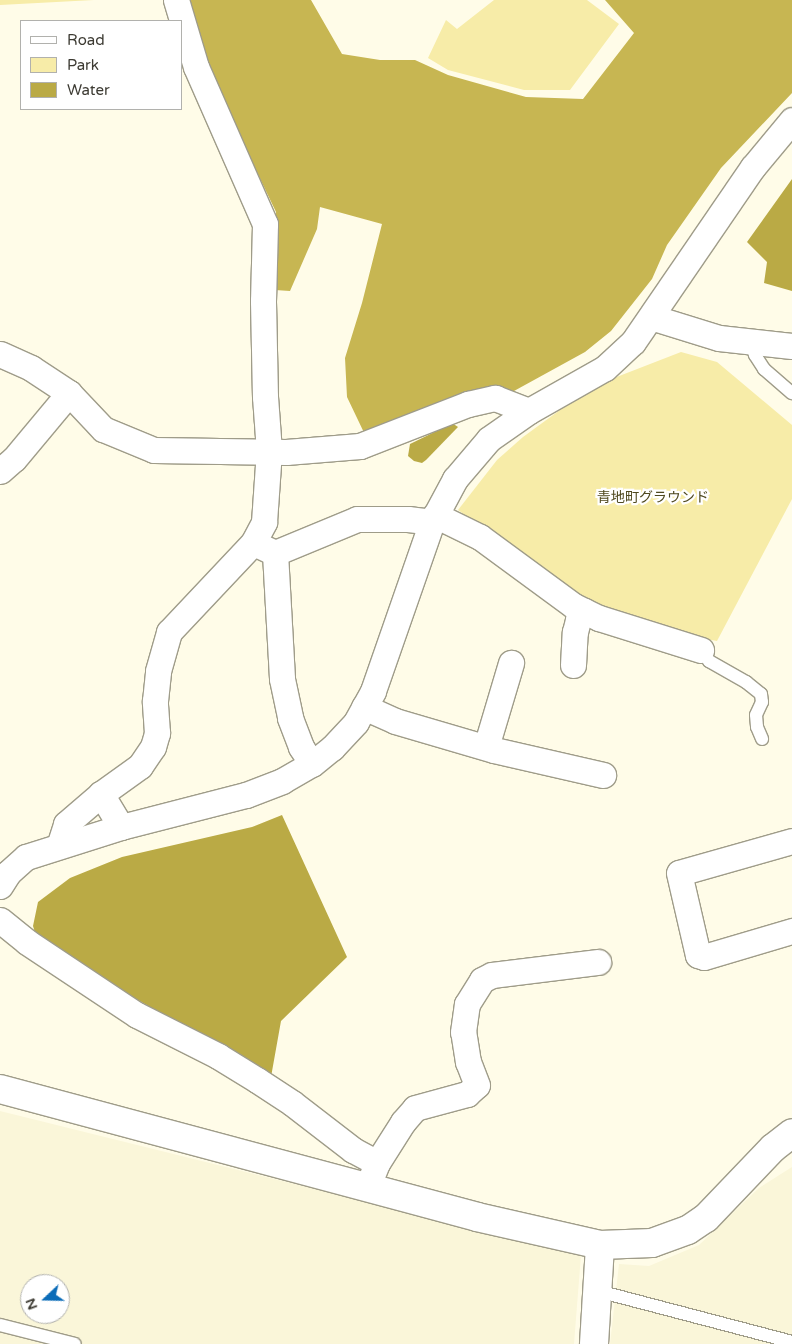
<!DOCTYPE html>
<meta charset="utf-8">
<style>
body{margin:0}
#map{position:relative;width:792px;height:1344px;overflow:hidden;background:#fffce8;font-family:"Varela Round","Noto Sans JP",sans-serif}
div>[style]{position:absolute}
.built>*{inset:0;background:#faf6d9}
.green>*{inset:0;background:#f7eca8}
.forest>*{inset:0;background:#c7b652}
.water>*{inset:0;background:#baaa45}
.roads{filter:drop-shadow(1px 0 #9f9c89) drop-shadow(-1px 0 #9f9c89) drop-shadow(0 1px #9f9c89) drop-shadow(0 -1px #9f9c89)}
.service>*{height:12px;margin:-6px;padding:0 6px;transform-origin:6px;border-radius:6px;background:#fff}
.minor>*{height:25px;margin:-12.5px;padding:0 12.5px;transform-origin:12.5px;border-radius:12.5px;background:#fff}
.tertiary>*{height:28px;margin:-14px;padding:0 14px;transform-origin:14px;border-radius:14px;background:#fff}
span{translate:-50% -50%;white-space:nowrap;text-align:center;line-height:1.15;-webkit-text-stroke:4.5px #fff;paint-order:stroke}
.park-label{font-size:14px;color:#4f491f}
.legend{position:absolute;left:20px;top:20px;width:162px;height:90px;box-sizing:border-box;background:#fff;border:1px solid #b1b1ad;margin:0;padding:6px 9px;list-style:none;font-size:15px;color:#3d3b33}
.legend li{display:flex;align-items:center;gap:10px;height:25px}
.legend b{width:25px;border:1px solid #b1b1ad}
.north{position:absolute;left:20px;top:1274px;width:50px;height:50px;box-sizing:border-box;background:#fff;border:1px solid #b1b1ad;border-radius:50%;rotate:249deg;font-size:14px;font-weight:700;line-height:20px;text-align:center;color:#3d3b33}
.north::after{content:'';display:block;margin:auto;width:18px;height:22px;background:#0b6cb8;clip-path:polygon(50% 0,100% 100%,50% 72%,0 100%)}
</style>
<div id="map">
<div class="built">
<div style="clip-path:polygon(evenodd,0 1111px,581px 1255px,574px 1344px,0 1344px,0 1111px,30px 1284px,60px 1284px,60px 1314px,30px 1314px,30px 1284px)"></div>
<div style="clip-path:polygon(792px 1167px,792px 1344px,610px 1344px,619px 1264px,649px 1266px,699px 1245px,759px 1188px)"></div>
</div>
<div class="green">
<div style="clip-path:polygon(0 0,94px 0,0 5px)"></div>
<div style="clip-path:polygon(494px 0,587px 0,619px 24px,570px 90px,524px 90px,448px 70px,428px 58px,446px 20px,457px 29px)"></div>
<div style="clip-path:polygon(681px 352px,717px 362px,792px 425px,792px 499px,717px 641px,656px 630px,585px 602px,458px 510px,497px 460px,523px 437px,560px 410px,614px 378px)"></div>
</div>
<div class="forest">
<div style="clip-path:polygon(184px 0,311px 0,342px 54px,380px 60px,415px 60px,448px 75px,526px 97px,583px 99px,634px 33px,605px 0,792px 0,792px 93px,721px 168px,667px 245px,652px 279px,611px 331px,585px 352px,514px 391px,493px 393px,368px 441px,347px 397px,345px 358px,362px 303px,382px 224px,320px 207px,317px 229px,290px 291px,275px 290px,276px 212px,208px 70px)"></div>
</div>
<div class="water">
<div style="clip-path:polygon(792px 179px,792px 291px,764px 283px,767px 262px,747px 242px)"></div>
<div style="clip-path:polygon(449px 425px,455px 425px,458px 427px,426px 460px,422px 463px,414px 461px,408px 456px,410px 444px)"></div>
<div style="clip-path:polygon(282px 815px,347px 957px,281px 1021px,271px 1077px,38px 942px,33px 926px,38px 902px,70px 878px,122px 857px,252px 827px)"></div>
</div>
<div class="roads">
<div class="service">
<div style="left:750px;top:341px;width:15px;rotate:70deg"></div>
<div style="left:755px;top:355px;width:17px;rotate:57deg"></div>
<div style="left:764px;top:369px;width:37px;rotate:41deg"></div>
<div style="left:701px;top:650px;width:14px;rotate:54deg"></div>
<div style="left:709px;top:661px;width:43px;rotate:29.6deg"></div>
<div style="left:746px;top:682px;width:19px;rotate:39deg"></div>
<div style="left:761px;top:694px;width:8px;rotate:83deg"></div>
<div style="left:762px;top:702px;width:14px;rotate:115deg"></div>
<div style="left:756px;top:715px;width:12px;rotate:85deg"></div>
<div style="left:757px;top:727px;width:13px;rotate:67deg"></div>
<div style="left:598px;top:1291px;width:201px;rotate:14.7deg"></div>
<div style="left:0;top:1325px;width:77px;rotate:14.2deg"></div>
</div>
<div class="minor">
<div style="left:651px;top:317px;width:71px;rotate:17.2deg"></div>
<div style="left:719px;top:338px;width:73px;rotate:6.3deg"></div>
<div style="left:0;top:354px;width:34px;rotate:24deg"></div>
<div style="left:31px;top:368px;width:45px;rotate:33.3deg"></div>
<div style="left:69px;top:393px;width:50px;rotate:46.6deg"></div>
<div style="left:103px;top:429px;width:55px;rotate:22.4deg"></div>
<div style="left:154px;top:450px;width:132px;rotate:0.9deg"></div>
<div style="left:286px;top:452px;width:74px;rotate:-4.6deg"></div>
<div style="left:360px;top:446px;width:116px;rotate:-21.3deg"></div>
<div style="left:468px;top:404px;width:28px;rotate:-13deg"></div>
<div style="left:495px;top:398px;width:36px;rotate:21deg"></div>
<div style="left:0;top:471px;width:18px;rotate:-41deg"></div>
<div style="left:14px;top:459px;width:86px;rotate:-50.2deg"></div>
<div style="left:435px;top:515px;width:50px;rotate:26.1deg"></div>
<div style="left:480px;top:537px;width:117px;rotate:36.3deg"></div>
<div style="left:574px;top:606px;width:28px;rotate:26deg"></div>
<div style="left:599px;top:618px;width:107px;rotate:17.4deg"></div>
<div style="left:260px;top:546px;width:17px;rotate:25deg"></div>
<div style="left:275px;top:553px;width:89px;rotate:-22.5deg"></div>
<div style="left:357px;top:519px;width:51px"></div>
<div style="left:408px;top:519px;width:24px;rotate:7deg"></div>
<div style="left:275px;top:553px;width:126px;rotate:86.8deg"></div>
<div style="left:282px;top:679px;width:40px;rotate:78deg"></div>
<div style="left:290px;top:718px;width:31px;rotate:69deg"></div>
<div style="left:301px;top:747px;width:20px;rotate:57deg"></div>
<div style="left:573px;top:665px;width:33px;rotate:-87deg"></div>
<div style="left:575px;top:632px;width:12px;rotate:-76deg"></div>
<div style="left:578px;top:620px;width:11px;rotate:-56deg"></div>
<div style="left:364px;top:707px;width:34px;rotate:24deg"></div>
<div style="left:395px;top:721px;width:103px;rotate:16.3deg"></div>
<div style="left:494px;top:750px;width:112px;rotate:12.9deg"></div>
<div style="left:486px;top:747px;width:88px;rotate:-73.4deg"></div>
<div style="left:121px;top:827px;width:39px;rotate:-121deg"></div>
<div style="left:101px;top:794px;width:48px;rotate:-35.7deg"></div>
<div style="left:140px;top:766px;width:23px;rotate:-56deg"></div>
<div style="left:153px;top:747px;width:15px;rotate:-74deg"></div>
<div style="left:157px;top:733px;width:32px;rotate:-94deg"></div>
<div style="left:155px;top:701px;width:30px;rotate:-84deg"></div>
<div style="left:158px;top:671px;width:41px;rotate:-74.2deg"></div>
<div style="left:169px;top:632px;width:122px;rotate:-46.7deg"></div>
<div style="left:253px;top:543px;width:24px;rotate:-62deg"></div>
<div style="left:264px;top:522px;width:71px;rotate:-86deg"></div>
<div style="left:269px;top:451px;width:54px;rotate:-94.2deg"></div>
<div style="left:265px;top:397px;width:96px;rotate:-91.2deg"></div>
<div style="left:263px;top:301px;width:77px;rotate:-88.5deg"></div>
<div style="left:265px;top:224px;width:171px;rotate:-113.7deg"></div>
<div style="left:196px;top:67px;width:70px;rotate:-106.6deg"></div>
<div style="left:792px;top:841px;width:117px;rotate:164.2deg"></div>
<div style="left:679px;top:873px;width:84px;rotate:77deg"></div>
<div style="left:698px;top:955px;width:6px;rotate:18deg"></div>
<div style="left:704px;top:957px;width:92px;rotate:-16.5deg"></div>
<div style="left:59px;top:846px;width:23px;rotate:-72deg"></div>
<div style="left:66px;top:824px;width:46px;rotate:-40.6deg"></div>
<div style="left:0;top:886px;width:15px;rotate:-58deg"></div>
<div style="left:8px;top:873px;width:24px;rotate:-42deg"></div>
<div style="left:26px;top:857px;width:100px;rotate:-17.5deg"></div>
<div style="left:121px;top:827px;width:129px;rotate:-14.4deg"></div>
<div style="left:246px;top:795px;width:39px;rotate:-21deg"></div>
<div style="left:282px;top:781px;width:34px;rotate:-30deg"></div>
<div style="left:312px;top:764px;width:26px;rotate:-39deg"></div>
<div style="left:332px;top:748px;width:35px;rotate:-47deg"></div>
<div style="left:356px;top:722px;width:35px;rotate:-61deg"></div>
<div style="left:373px;top:691px;width:179px;rotate:-70.8deg"></div>
<div style="left:432px;top:522px;width:49px;rotate:-61.9deg"></div>
<div style="left:455px;top:479px;width:52px;rotate:-49.6deg"></div>
<div style="left:489px;top:439px;width:49px;rotate:-35deg"></div>
<div style="left:529px;top:411px;width:87px;rotate:-29.5deg"></div>
<div style="left:605px;top:368px;width:38px;rotate:-43deg"></div>
<div style="left:633px;top:342px;width:212px;rotate:-55.6deg"></div>
<div style="left:753px;top:167px;width:61px;rotate:-50.3deg"></div>
<div style="left:0;top:920px;width:35px;rotate:39deg"></div>
<div style="left:27px;top:942px;width:132px;rotate:33.6deg"></div>
<div style="left:137px;top:1015px;width:91px;rotate:26.8deg"></div>
<div style="left:218px;top:1056px;width:46px;rotate:31.6deg"></div>
<div style="left:257px;top:1080px;width:42px;rotate:33.3deg"></div>
<div style="left:292px;top:1103px;width:77px;rotate:37.6deg"></div>
<div style="left:353px;top:1150px;width:27px;rotate:28deg"></div>
<div style="left:371px;top:1178px;width:16px;rotate:-68deg"></div>
<div style="left:377px;top:1163px;width:49px;rotate:-57.6deg"></div>
<div style="left:403px;top:1122px;width:18px;rotate:-49deg"></div>
<div style="left:415px;top:1108px;width:54px;rotate:-15.1deg"></div>
<div style="left:467px;top:1094px;width:13px;rotate:-42deg"></div>
<div style="left:477px;top:1085px;width:25px;rotate:-111deg"></div>
<div style="left:468px;top:1062px;width:30px;rotate:-99deg"></div>
<div style="left:463px;top:1032px;width:28px;rotate:-82deg"></div>
<div style="left:467px;top:1004px;width:28px;rotate:-58deg"></div>
<div style="left:482px;top:980px;width:11px;rotate:-27deg"></div>
<div style="left:492px;top:975px;width:107px;rotate:-7deg"></div>
</div>
<div class="tertiary">
<div style="left:0;top:1089px;width:494px;rotate:15deg"></div>
<div style="left:477px;top:1217px;width:126px;rotate:12.8deg"></div>
<div style="left:600px;top:1245px;width:52px;rotate:-2.2deg"></div>
<div style="left:652px;top:1243px;width:38px;rotate:-20deg"></div>
<div style="left:688px;top:1230px;width:22px;rotate:-34deg"></div>
<div style="left:706px;top:1218px;width:97px;rotate:-46.3deg"></div>
<div style="left:773px;top:1148px;width:24px;rotate:-38deg"></div>
<div style="left:594px;top:1344px;width:99px;rotate:-86.5deg"></div>
</div>
</div>
<div class="park-label">
<span style="left:653px;top:498px">青地町グラウンド</span>
</div>
<ul class="legend">
<li><b style="height:6px;background:#fff"></b>Road</li>
<li><b style="height:14px;background:#f7eca8"></b>Park</li>
<li><b style="height:14px;background:#baaa45"></b>Water</li>
</ul>
<div class="north">N</div>
</div>
